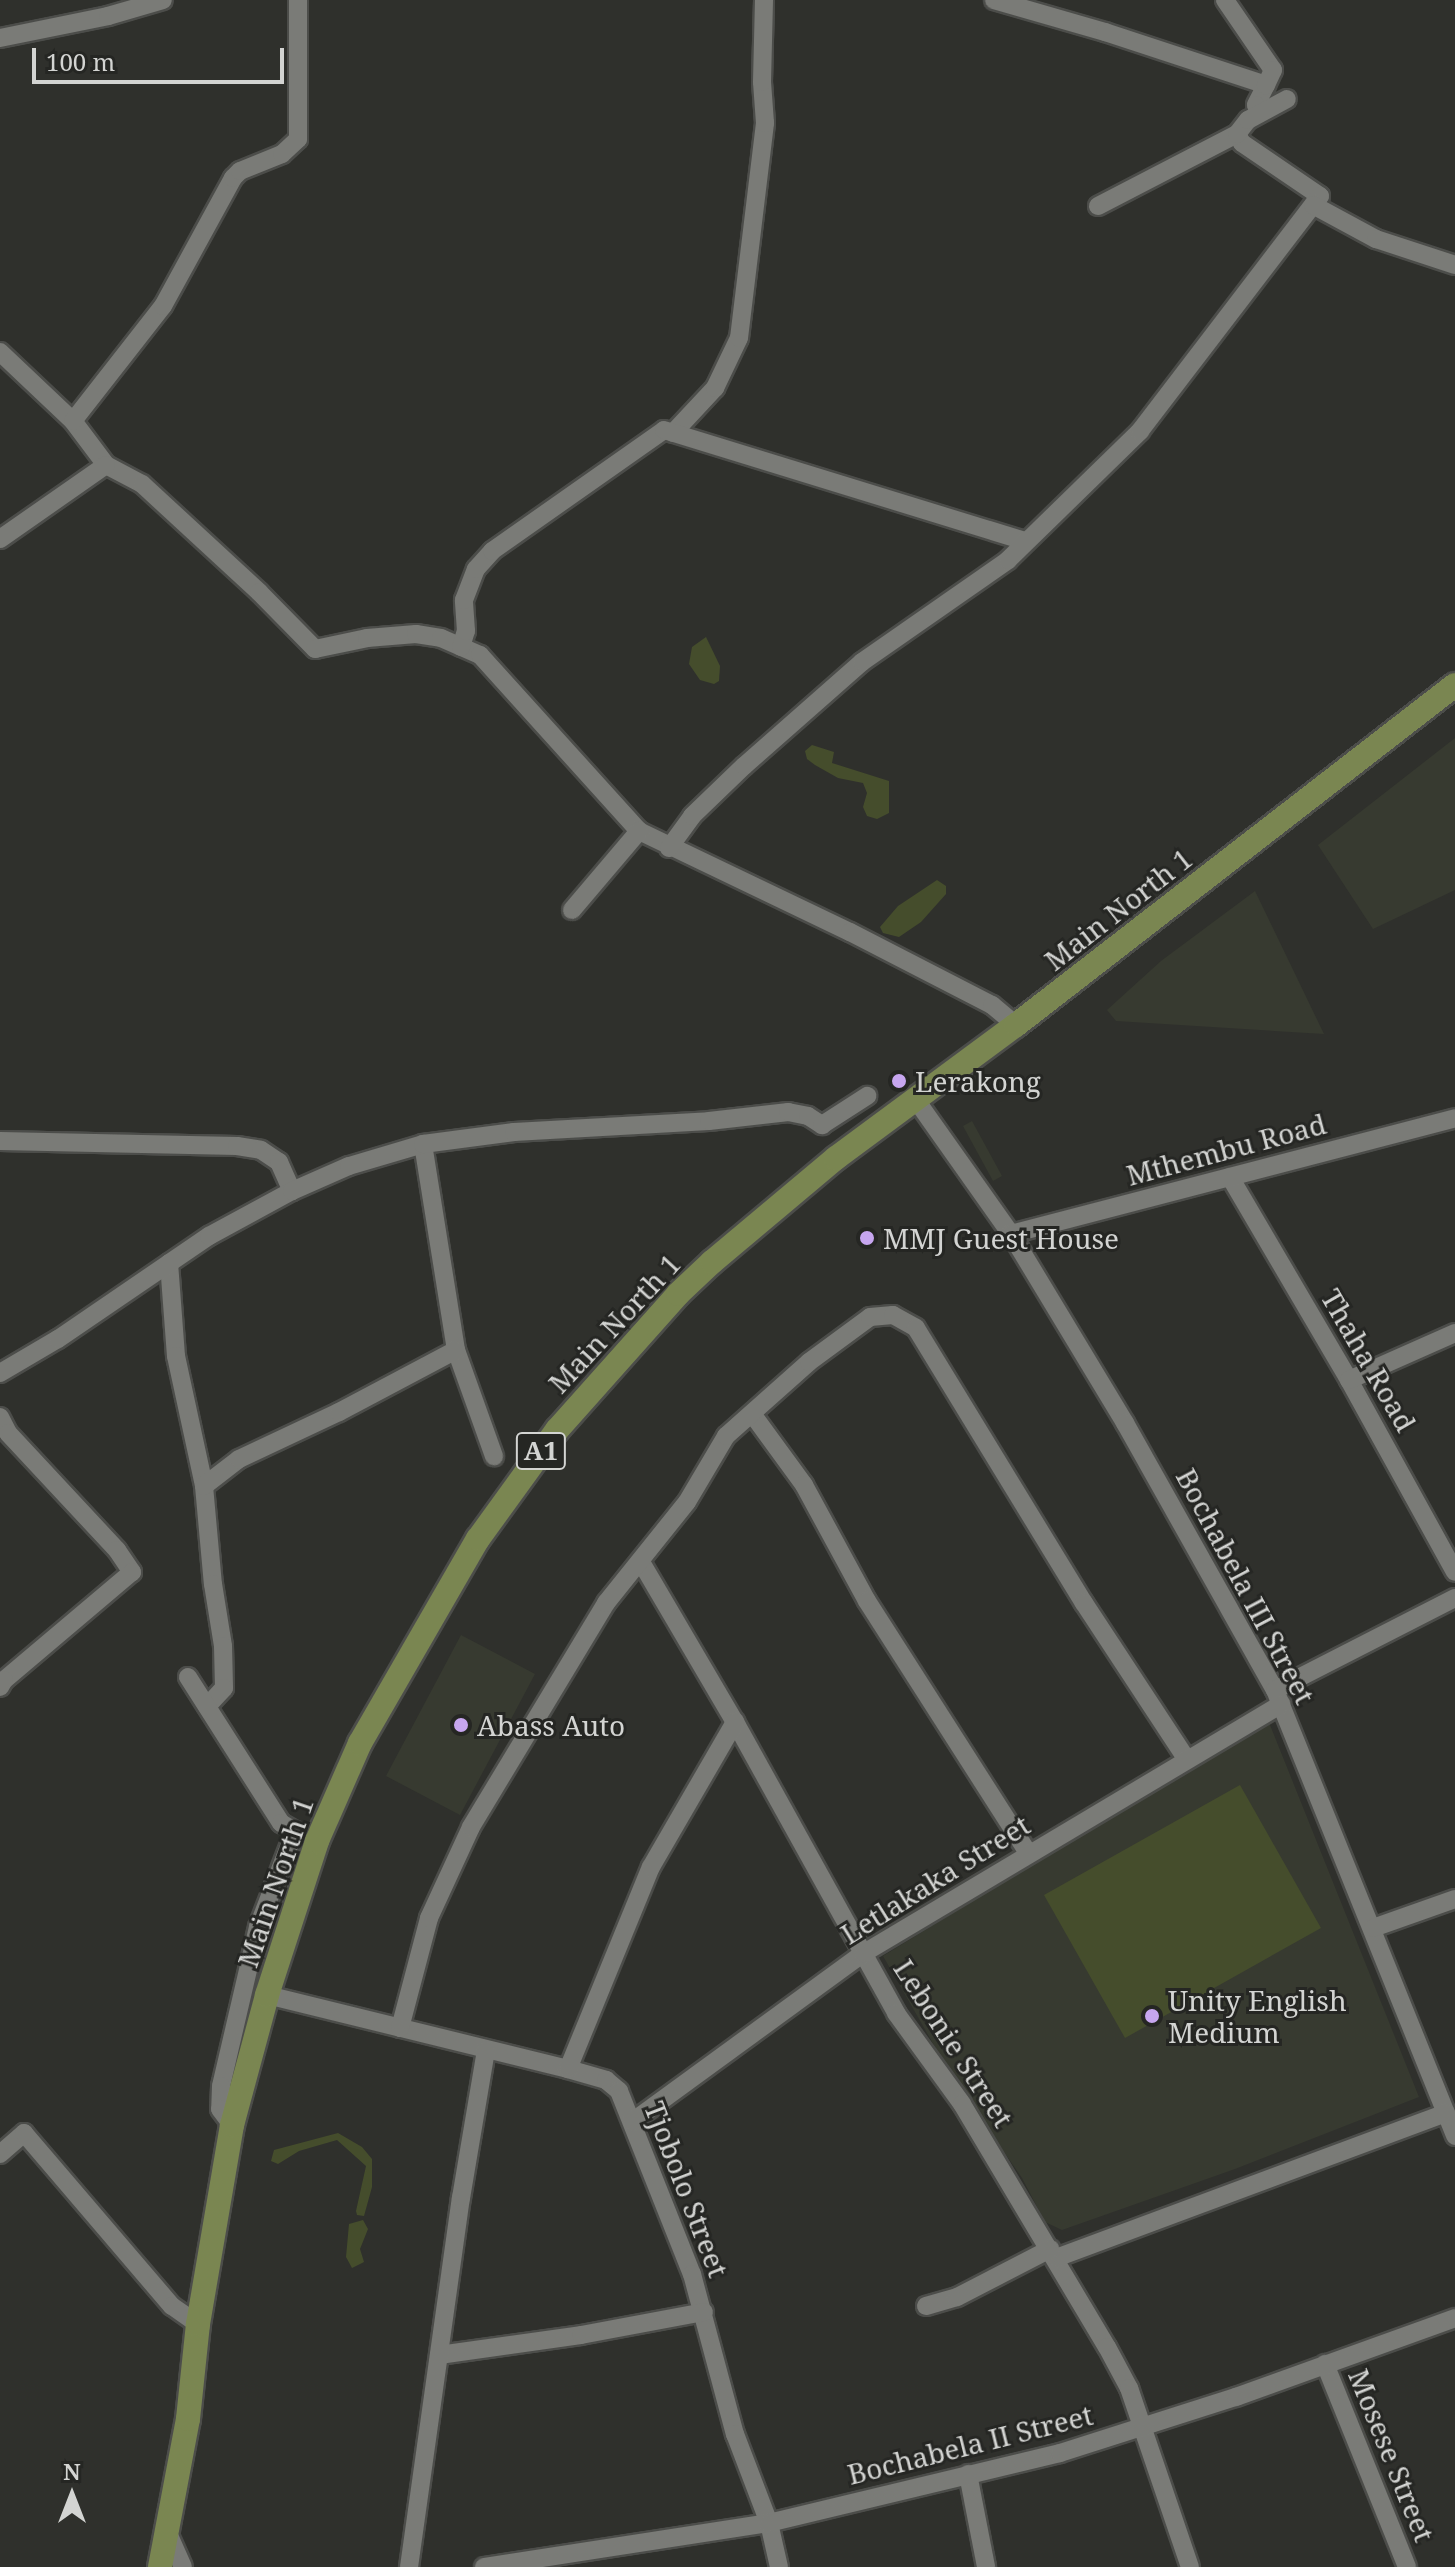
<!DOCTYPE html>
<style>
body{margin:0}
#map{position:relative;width:1455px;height:2567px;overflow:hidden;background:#2f302c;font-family:"Noto Serif",serif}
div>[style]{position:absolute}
.built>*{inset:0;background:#373a30}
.green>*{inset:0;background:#454d2c}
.roads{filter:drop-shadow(2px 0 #4c4d4a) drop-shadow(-2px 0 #4c4d4a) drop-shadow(0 2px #4c4d4a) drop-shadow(0 -2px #4c4d4a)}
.minor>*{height:18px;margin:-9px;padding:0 9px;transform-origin:9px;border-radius:9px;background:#7a7b77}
.major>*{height:24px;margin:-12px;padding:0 12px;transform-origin:12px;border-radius:12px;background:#7a8651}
.dots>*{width:22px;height:22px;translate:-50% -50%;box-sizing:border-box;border:4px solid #252623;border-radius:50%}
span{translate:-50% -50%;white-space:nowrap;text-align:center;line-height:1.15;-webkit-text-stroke:6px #252623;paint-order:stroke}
.shield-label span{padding:2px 6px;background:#252623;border:2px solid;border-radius:6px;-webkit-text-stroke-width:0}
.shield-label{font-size:26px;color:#d3d4d2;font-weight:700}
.street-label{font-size:28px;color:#d3d4d2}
.poi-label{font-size:28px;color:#d3d4d2}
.left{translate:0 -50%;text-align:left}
.north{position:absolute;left:32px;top:2455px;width:80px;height:80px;-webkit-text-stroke:6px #252623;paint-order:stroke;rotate:0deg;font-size:22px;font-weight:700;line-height:32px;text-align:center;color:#d3d4d2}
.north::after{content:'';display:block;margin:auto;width:28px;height:36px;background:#d3d4d2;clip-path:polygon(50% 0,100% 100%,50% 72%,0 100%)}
.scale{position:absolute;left:32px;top:48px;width:252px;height:36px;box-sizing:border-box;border:4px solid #d3d4d2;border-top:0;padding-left:10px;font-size:24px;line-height:28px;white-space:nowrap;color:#d3d4d2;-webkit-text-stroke:6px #252623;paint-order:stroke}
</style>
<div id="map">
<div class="built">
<div style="clip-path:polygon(1455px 738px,1455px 890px,1373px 929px,1318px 845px)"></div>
<div style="clip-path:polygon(1255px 891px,1324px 1034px,1116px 1021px,1107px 1010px,1161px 961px)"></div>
<div style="clip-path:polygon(972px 1121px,1002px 1176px,993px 1181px,963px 1126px)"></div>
<div style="clip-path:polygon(461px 1635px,535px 1674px,460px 1815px,386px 1776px)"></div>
<div style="clip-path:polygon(1268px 1720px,1419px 2097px,1235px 2169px,1062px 2230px,1045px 2222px,1022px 2178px,951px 2075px,883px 1956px)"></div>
</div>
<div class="green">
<div style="clip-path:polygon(706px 637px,720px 666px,719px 681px,714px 684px,700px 680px,689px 664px,692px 647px)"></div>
<div style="clip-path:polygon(812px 745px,834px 752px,832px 763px,889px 781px,889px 813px,877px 819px,867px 816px,863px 807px,867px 793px,863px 783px,838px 778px,815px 765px,807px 759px,805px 751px)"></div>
<div style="clip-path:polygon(937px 880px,946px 886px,946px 894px,921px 922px,899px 937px,883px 933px,880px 927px,898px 906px)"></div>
<div style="clip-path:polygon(1240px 1785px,1321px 1928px,1125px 2038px,1044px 1895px)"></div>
<div style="clip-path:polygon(338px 2133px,362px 2147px,372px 2159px,372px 2187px,364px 2216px,357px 2215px,356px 2211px,366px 2166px,337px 2140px,299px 2151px,278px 2164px,271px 2161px,274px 2150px)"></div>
<div style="clip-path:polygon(363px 2220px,368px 2229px,360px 2249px,364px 2262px,352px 2268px,346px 2257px,349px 2224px)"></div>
</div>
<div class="roads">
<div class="minor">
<div style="left:994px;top:0;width:116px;rotate:16.1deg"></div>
<div style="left:1105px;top:32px;width:169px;rotate:18.2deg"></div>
<div style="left:1266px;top:85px;width:22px;rotate:117deg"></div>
<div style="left:1256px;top:105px;width:9px;rotate:72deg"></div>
<div style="left:1225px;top:0;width:85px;rotate:55.6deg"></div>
<div style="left:1273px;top:70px;width:17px;rotate:115deg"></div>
<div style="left:0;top:38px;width:110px;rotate:-11.5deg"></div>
<div style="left:108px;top:16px;width:57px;rotate:-16.2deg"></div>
<div style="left:1237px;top:134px;width:10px;rotate:61deg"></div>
<div style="left:1242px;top:143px;width:94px;rotate:34.2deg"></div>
<div style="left:1320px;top:196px;width:11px;rotate:128deg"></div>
<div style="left:1098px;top:206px;width:157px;rotate:-27.4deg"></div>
<div style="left:1237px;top:134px;width:18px;rotate:-52deg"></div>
<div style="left:1248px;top:120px;width:44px;rotate:-28.3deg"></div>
<div style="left:0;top:352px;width:100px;rotate:43.4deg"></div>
<div style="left:73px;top:421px;width:55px;rotate:53.1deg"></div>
<div style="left:106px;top:465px;width:41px;rotate:27.8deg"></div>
<div style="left:142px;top:484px;width:159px;rotate:42.7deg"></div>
<div style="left:259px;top:592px;width:80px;rotate:45.5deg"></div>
<div style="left:315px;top:649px;width:53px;rotate:-11.9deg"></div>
<div style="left:367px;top:638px;width:49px;rotate:-4.7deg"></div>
<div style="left:416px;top:634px;width:25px;rotate:9deg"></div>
<div style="left:441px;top:638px;width:43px;rotate:23.6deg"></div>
<div style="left:480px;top:655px;width:237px;rotate:47.9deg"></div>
<div style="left:639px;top:831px;width:234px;rotate:25.6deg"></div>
<div style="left:850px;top:932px;width:160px;rotate:27.2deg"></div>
<div style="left:992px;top:1005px;width:31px;rotate:40deg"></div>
<div style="left:73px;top:421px;width:146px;rotate:-52deg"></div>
<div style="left:163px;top:306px;width:146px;rotate:-61.3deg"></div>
<div style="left:233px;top:178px;width:10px;rotate:-45deg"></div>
<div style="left:240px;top:171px;width:45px;rotate:-22deg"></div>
<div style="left:282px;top:154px;width:22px;rotate:-43deg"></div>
<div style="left:298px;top:139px;width:139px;rotate:-90deg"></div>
<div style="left:673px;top:433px;width:62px;rotate:-47deg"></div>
<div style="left:715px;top:388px;width:55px;rotate:-64.4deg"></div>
<div style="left:739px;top:338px;width:217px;rotate:-83.1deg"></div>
<div style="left:765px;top:123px;width:41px;rotate:-94.2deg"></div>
<div style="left:762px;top:82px;width:82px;rotate:-88.6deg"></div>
<div style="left:0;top:539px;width:129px;rotate:-34.9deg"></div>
<div style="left:461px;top:647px;width:17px;rotate:-73deg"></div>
<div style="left:466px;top:631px;width:31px;rotate:-94deg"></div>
<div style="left:464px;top:600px;width:33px;rotate:-69deg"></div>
<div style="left:476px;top:569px;width:24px;rotate:-48deg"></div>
<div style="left:492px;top:551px;width:210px;rotate:-35.1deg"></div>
<div style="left:664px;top:430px;width:378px;rotate:17.1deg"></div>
<div style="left:669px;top:848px;width:39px;rotate:-54deg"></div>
<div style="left:692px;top:816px;width:72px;rotate:-43.9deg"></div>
<div style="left:744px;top:766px;width:157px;rotate:-41.4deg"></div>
<div style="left:862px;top:662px;width:178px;rotate:-34.9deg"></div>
<div style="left:1008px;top:560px;width:185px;rotate:-44.3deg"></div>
<div style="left:1140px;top:431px;width:285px;rotate:-52.6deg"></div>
<div style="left:1313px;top:205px;width:72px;rotate:28.4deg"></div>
<div style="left:1376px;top:239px;width:83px;rotate:18.2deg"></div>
<div style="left:572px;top:910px;width:104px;rotate:-49.7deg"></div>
<div style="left:916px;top:1100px;width:164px;rotate:54.7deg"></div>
<div style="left:1011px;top:1234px;width:221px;rotate:58.9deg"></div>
<div style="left:1125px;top:1423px;width:306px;rotate:60.7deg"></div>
<div style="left:1275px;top:1690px;width:481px;rotate:68deg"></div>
<div style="left:0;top:1141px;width:237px;rotate:1.2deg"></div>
<div style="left:237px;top:1146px;width:24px;rotate:9deg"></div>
<div style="left:261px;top:1150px;width:22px;rotate:34deg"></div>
<div style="left:279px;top:1162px;width:32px;rotate:66deg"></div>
<div style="left:423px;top:1144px;width:209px;rotate:80.9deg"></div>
<div style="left:456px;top:1350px;width:113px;rotate:70.3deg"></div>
<div style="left:1230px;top:1177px;width:235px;rotate:59.6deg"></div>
<div style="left:1349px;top:1380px;width:219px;rotate:61.1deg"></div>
<div style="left:1011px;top:1234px;width:459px;rotate:-14.6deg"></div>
<div style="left:169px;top:1263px;width:93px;rotate:85.7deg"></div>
<div style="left:176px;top:1356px;width:133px;rotate:77.8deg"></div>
<div style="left:204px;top:1486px;width:98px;rotate:84.8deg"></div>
<div style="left:213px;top:1584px;width:63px;rotate:80.8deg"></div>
<div style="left:223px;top:1646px;width:42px;rotate:88.6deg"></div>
<div style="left:224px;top:1688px;width:25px;rotate:133deg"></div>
<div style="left:0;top:1373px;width:67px;rotate:-30.4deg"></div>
<div style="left:58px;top:1339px;width:183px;rotate:-34.3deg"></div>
<div style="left:209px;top:1236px;width:94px;rotate:-28.5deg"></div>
<div style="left:292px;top:1191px;width:62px;rotate:-23.7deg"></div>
<div style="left:349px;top:1166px;width:77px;rotate:-16.6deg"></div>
<div style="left:423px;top:1144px;width:92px;rotate:-7.5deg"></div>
<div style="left:514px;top:1132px;width:195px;rotate:-3.2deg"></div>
<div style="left:709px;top:1121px;width:80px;rotate:-6.5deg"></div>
<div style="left:788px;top:1112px;width:20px;rotate:11deg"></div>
<div style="left:808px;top:1116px;width:17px;rotate:33deg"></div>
<div style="left:822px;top:1125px;width:54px;rotate:-32.8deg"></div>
<div style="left:1349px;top:1380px;width:116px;rotate:-23.9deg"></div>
<div style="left:753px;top:1415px;width:87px;rotate:53.9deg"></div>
<div style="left:804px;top:1485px;width:132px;rotate:61.5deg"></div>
<div style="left:867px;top:1601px;width:300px;rotate:57.4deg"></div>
<div style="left:0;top:1417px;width:18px;rotate:63deg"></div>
<div style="left:8px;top:1433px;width:160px;rotate:47deg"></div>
<div style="left:117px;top:1550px;width:27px;rotate:56deg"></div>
<div style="left:132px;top:1572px;width:167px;rotate:139.8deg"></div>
<div style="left:4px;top:1680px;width:8px;rotate:120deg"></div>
<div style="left:204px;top:1486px;width:44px;rotate:-37.6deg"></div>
<div style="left:239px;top:1459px;width:110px;rotate:-25.2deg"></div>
<div style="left:339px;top:1412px;width:132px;rotate:-27.9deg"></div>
<div style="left:641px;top:1562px;width:186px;rotate:59.6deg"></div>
<div style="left:735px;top:1722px;width:333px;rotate:61deg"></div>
<div style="left:896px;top:2013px;width:112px;rotate:54deg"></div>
<div style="left:962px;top:2104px;width:283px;rotate:59.2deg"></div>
<div style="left:1107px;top:2347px;width:47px;rotate:61.8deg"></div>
<div style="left:1129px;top:2388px;width:189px;rotate:71.2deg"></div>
<div style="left:188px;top:1677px;width:173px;rotate:57.5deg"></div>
<div style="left:281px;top:1823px;width:16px;rotate:30deg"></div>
<div style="left:295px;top:1831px;width:103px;rotate:111.1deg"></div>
<div style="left:258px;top:1927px;width:163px;rotate:103.1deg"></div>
<div style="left:221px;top:2086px;width:23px;rotate:92deg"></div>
<div style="left:220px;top:2109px;width:20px;rotate:53deg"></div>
<div style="left:1275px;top:1690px;width:202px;rotate:-27.1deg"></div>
<div style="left:1373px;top:1928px;width:87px;rotate:-19.5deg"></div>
<div style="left:267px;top:1995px;width:310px;rotate:13.8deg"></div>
<div style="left:568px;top:2069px;width:40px;rotate:16deg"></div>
<div style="left:606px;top:2080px;width:17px;rotate:40deg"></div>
<div style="left:619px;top:2091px;width:197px;rotate:68.3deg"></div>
<div style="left:692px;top:2274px;width:166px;rotate:75deg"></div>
<div style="left:735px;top:2434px;width:95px;rotate:69.1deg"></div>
<div style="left:769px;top:2523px;width:45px;rotate:77.2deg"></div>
<div style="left:400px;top:2028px;width:114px;rotate:-75.2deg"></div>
<div style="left:429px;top:1918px;width:100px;rotate:-65.2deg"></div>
<div style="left:471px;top:1827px;width:262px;rotate:-58.9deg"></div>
<div style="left:606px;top:1603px;width:129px;rotate:-51.3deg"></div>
<div style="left:687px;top:1502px;width:77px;rotate:-59.4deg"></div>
<div style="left:726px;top:1436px;width:111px;rotate:-41.7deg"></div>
<div style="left:809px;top:1362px;width:76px;rotate:-36.4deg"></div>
<div style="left:870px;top:1317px;width:23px;rotate:-5deg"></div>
<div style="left:893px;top:1315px;width:26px;rotate:29deg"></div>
<div style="left:916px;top:1328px;width:322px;rotate:58.6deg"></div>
<div style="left:1084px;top:1603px;width:186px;rotate:56.7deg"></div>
<div style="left:568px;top:2069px;width:218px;rotate:-67.7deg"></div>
<div style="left:651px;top:1867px;width:168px;rotate:-59.9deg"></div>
<div style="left:632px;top:2122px;width:287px;rotate:-36.1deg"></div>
<div style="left:864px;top:1953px;width:486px;rotate:-30.8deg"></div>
<div style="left:0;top:2154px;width:32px;rotate:-41deg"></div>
<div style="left:24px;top:2133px;width:228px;rotate:49.5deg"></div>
<div style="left:172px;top:2306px;width:32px;rotate:35deg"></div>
<div style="left:1056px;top:2258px;width:416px;rotate:-20.4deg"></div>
<div style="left:926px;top:2306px;width:32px;rotate:-16deg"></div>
<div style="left:957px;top:2297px;width:105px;rotate:-27.3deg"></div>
<div style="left:439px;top:2355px;width:143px;rotate:-8deg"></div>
<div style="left:581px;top:2335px;width:125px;rotate:-10.6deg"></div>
<div style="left:1325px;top:2364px;width:219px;rotate:68deg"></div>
<div style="left:968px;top:2474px;width:95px;rotate:79deg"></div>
<div style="left:167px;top:2531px;width:39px;rotate:66deg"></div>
<div style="left:409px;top:2567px;width:373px;rotate:-82deg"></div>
<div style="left:461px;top:2198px;width:150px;rotate:-80.4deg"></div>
<div style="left:484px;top:2567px;width:288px;rotate:-8.8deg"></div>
<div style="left:769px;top:2523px;width:299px;rotate:-13.5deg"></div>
<div style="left:1060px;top:2453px;width:185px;rotate:-17.7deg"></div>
<div style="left:1236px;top:2397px;width:233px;rotate:-19.8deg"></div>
</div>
<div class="major">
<div style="left:160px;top:2567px;width:151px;rotate:-79.3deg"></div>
<div style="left:188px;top:2419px;width:96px;rotate:-84deg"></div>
<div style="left:198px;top:2324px;width:202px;rotate:-80.3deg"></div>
<div style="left:232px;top:2125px;width:135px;rotate:-74.9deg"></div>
<div style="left:267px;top:1995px;width:162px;rotate:-72deg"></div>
<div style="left:317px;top:1841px;width:107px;rotate:-66.3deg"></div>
<div style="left:360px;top:1743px;width:236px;rotate:-60deg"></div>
<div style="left:478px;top:1539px;width:135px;rotate:-54.1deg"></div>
<div style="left:557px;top:1430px;width:182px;rotate:-48.3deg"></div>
<div style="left:678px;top:1294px;width:47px;rotate:-43.3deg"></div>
<div style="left:712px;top:1262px;width:162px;rotate:-40deg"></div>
<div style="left:836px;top:1158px;width:224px;rotate:-36.5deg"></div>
<div style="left:1016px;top:1025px;width:555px;rotate:-37.76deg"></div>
</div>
</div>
<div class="dots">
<div style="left:899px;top:1081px;background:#c7a6ef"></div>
<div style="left:867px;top:1238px;background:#c7a6ef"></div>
<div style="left:461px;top:1725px;background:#c7a6ef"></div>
<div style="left:1152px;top:2016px;background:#c7a6ef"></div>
</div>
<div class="shield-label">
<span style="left:541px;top:1451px">A1</span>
</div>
<div class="street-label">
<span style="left:1118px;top:909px;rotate:-38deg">Main North 1</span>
<span style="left:1226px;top:1149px;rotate:-15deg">Mthembu Road</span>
<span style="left:614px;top:1323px;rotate:-47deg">Main North 1</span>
<span style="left:1369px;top:1360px;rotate:60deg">Thaha Road</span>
<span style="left:1246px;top:1586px;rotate:62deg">Bochabela III Street</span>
<span style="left:935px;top:1879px;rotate:-32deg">Letlakaka Street</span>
<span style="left:275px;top:1882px;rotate:-71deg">Main North 1</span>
<span style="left:954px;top:2043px;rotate:57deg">Lebonie Street</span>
<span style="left:687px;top:2189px;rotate:69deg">Tjobolo Street</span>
<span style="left:970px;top:2444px;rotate:-14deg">Bochabela II Street</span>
<span style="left:1392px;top:2455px;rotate:68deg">Mosese Street</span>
</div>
<div class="poi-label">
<span class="left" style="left:915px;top:1081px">Lerakong</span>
<span class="left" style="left:883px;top:1238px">MMJ Guest House</span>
<span class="left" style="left:477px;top:1725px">Abass Auto</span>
<span class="left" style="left:1168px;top:2016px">Unity English<br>Medium</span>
</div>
<div class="north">N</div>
<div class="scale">100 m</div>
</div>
